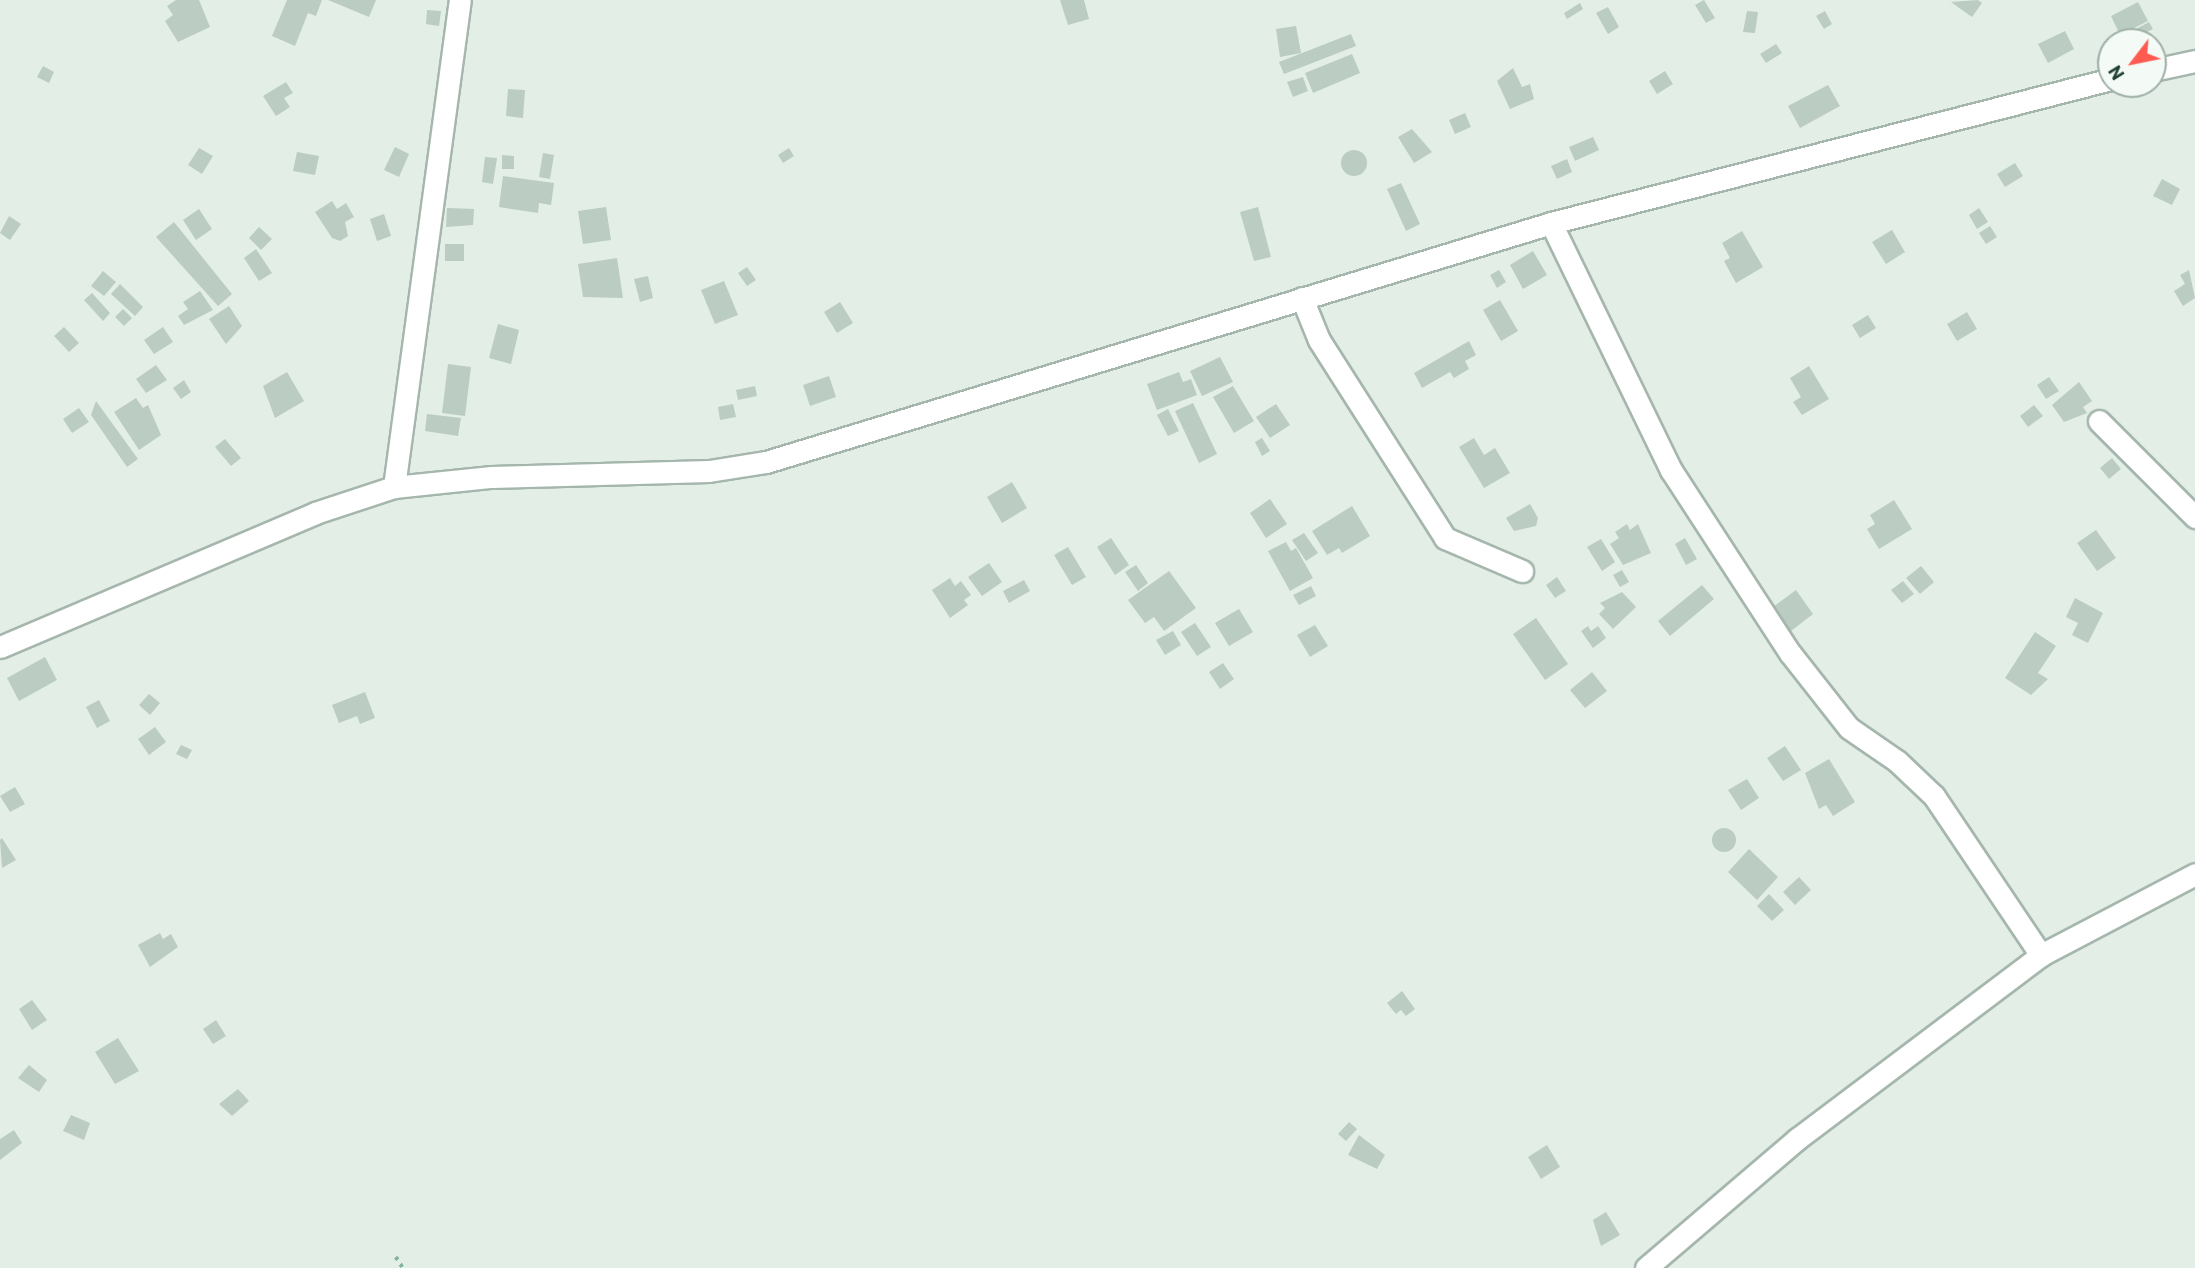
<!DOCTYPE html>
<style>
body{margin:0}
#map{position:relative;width:2195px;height:1268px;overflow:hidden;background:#e3eee7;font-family:Barlow,sans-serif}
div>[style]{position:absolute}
.building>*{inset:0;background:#bbccc2}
.round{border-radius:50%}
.path>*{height:3.5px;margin-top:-1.75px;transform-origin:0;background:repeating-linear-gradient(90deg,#80b59b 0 3.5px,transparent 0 8.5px)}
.roads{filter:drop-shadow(2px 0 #a5b7ad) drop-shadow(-2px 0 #a5b7ad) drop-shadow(0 2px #a5b7ad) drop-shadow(0 -2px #a5b7ad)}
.minor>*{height:21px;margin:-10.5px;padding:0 10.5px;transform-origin:10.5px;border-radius:10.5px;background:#fff}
span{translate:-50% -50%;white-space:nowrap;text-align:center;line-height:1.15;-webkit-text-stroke:5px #f4faf6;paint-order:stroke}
.north{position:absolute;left:2097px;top:28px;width:70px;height:70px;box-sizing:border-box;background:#f4faf6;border:2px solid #9fb0a8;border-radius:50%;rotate:238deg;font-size:19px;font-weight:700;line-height:28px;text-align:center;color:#204233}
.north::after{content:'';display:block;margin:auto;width:24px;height:32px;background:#ff5b50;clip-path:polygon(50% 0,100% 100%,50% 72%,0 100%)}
</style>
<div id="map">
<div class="building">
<div style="clip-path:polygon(176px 0,199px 0,210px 27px,178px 42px,165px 21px,173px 15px,167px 6px)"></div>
<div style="clip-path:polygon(287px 0,322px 0,316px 16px,308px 13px,295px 46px,272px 36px)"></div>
<div style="clip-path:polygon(328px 0,376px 0,369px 17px)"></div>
<div style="clip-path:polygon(1060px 0,1084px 0,1089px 19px,1068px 25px)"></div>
<div style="clip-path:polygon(1704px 0,1715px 18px,1706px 23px,1695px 5px)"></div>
<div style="clip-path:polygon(1978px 0,1982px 3px,1972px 17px,1951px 2px)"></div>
<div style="clip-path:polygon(2138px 2px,2148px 21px,2120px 35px,2111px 16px)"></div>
<div style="clip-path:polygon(1580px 3px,1583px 9px,1567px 19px,1564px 13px)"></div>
<div style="clip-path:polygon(1608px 7px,1619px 27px,1608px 34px,1596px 13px)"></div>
<div style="clip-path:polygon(427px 10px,441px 11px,439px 26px,426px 24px)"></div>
<div style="clip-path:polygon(1747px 11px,1758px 12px,1755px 33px,1743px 32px)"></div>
<div style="clip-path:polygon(1825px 11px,1832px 24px,1824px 29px,1816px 16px)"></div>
<div style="clip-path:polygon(2149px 22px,2153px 29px,2126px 42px,2123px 36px)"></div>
<div style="clip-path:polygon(1296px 26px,1301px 53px,1280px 57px,1276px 29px)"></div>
<div style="clip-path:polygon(2065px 31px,2074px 49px,2048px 63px,2038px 44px)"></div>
<div style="clip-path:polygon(1351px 34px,1356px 46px,1284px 74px,1279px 62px)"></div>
<div style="clip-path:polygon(1776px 44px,1782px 53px,1766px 63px,1760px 54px)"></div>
<div style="clip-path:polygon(1352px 54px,1360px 73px,1313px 93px,1305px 73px)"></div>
<div style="clip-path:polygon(43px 66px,54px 72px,49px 83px,37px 77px)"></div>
<div style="clip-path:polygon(1513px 68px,1522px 87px,1530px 84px,1534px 99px,1510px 109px,1497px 81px)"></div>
<div style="clip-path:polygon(1665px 71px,1673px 84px,1657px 94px,1649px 81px)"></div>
<div style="clip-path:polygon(1303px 77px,1308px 91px,1293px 97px,1287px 82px)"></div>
<div style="clip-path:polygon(286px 82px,293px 93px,284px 98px,290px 107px,276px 116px,263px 96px)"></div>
<div style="clip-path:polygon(1828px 85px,1840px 106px,1800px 128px,1788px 106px)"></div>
<div style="clip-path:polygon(508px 89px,525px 90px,523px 118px,506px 116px)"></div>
<div style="clip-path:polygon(1465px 113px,1471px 127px,1455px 134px,1449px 120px)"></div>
<div style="clip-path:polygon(1412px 129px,1432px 152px,1414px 163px,1398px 137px)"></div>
<div style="clip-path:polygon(1593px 137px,1599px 150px,1575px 161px,1569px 147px)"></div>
<div style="clip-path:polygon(395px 147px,409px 154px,399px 177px,384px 170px)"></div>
<div style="clip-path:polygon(199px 148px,213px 156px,202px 174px,188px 165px)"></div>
<div style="clip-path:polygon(789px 148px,794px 156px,783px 163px,778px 155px)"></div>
<div class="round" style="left:1341px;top:150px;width:26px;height:26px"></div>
<div style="clip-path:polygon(297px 152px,319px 156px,315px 175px,293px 171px)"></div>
<div style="clip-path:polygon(543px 153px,554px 155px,550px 179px,539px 177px)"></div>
<div style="clip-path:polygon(502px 155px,514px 156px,514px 169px,502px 169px)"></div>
<div style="clip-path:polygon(485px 157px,497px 158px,493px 184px,482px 182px)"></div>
<div style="clip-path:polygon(1567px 159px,1572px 172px,1557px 179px,1551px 166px)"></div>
<div style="clip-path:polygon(2015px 163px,2023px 176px,2005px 187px,1997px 174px)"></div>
<div style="clip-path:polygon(503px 176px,554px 183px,551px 205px,539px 203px,538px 213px,499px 207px)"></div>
<div style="clip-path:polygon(2162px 179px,2180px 189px,2172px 205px,2153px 196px)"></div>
<div style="clip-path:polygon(1401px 183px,1420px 224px,1406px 231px,1387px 189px)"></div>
<div style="clip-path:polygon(332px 201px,337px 209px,346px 203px,354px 217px,345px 222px,348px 236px,340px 241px,332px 238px,315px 212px)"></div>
<div style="clip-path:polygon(606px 207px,611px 240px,583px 244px,578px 211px)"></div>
<div style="clip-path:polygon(1258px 207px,1271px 257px,1254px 261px,1240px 212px)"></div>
<div style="clip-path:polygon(447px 208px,474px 209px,473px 225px,446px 227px)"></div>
<div style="clip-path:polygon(1979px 208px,1988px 222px,1977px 229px,1969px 215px)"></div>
<div style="clip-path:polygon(199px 209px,212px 229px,196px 240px,183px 220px)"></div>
<div style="clip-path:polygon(384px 214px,391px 236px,377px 241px,370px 219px)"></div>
<div style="clip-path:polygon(9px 216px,21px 224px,10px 240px,0 233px)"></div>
<div style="clip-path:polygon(174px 222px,232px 294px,218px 306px,156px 237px)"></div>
<div style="clip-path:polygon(1990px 226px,1997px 237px,1986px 244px,1979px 233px)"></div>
<div style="clip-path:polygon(259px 227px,272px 239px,261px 250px,249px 238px)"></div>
<div style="clip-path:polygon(1892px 230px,1905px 252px,1886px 264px,1872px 242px)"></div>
<div style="clip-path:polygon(1742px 231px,1763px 267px,1736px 283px,1724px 261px,1730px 258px,1722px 243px)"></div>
<div style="clip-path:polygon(445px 244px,464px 244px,464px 261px,445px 261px)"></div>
<div style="clip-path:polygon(256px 249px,272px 273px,259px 281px,244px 258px)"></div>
<div style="clip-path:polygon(1533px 251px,1547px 275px,1523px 289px,1510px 265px)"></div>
<div style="clip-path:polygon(617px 258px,623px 298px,583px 297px,578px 264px)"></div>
<div style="clip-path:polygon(747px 267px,756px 280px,747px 286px,738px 273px)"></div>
<div style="clip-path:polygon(1499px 270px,1506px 282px,1497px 288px,1490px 275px)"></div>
<div style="clip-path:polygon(2189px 270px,2195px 298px,2183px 306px,2174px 291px,2185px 284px,2180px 275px)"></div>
<div style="clip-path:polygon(103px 271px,116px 282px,104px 296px,91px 286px)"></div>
<div style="clip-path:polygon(648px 276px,653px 298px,640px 302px,634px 279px)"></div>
<div style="clip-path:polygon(724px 281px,738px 315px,715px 324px,701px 290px)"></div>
<div style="clip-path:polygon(120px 284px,143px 307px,135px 316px,111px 294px)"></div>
<div style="clip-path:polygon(200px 291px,213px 310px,184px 325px,178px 316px,188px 309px,183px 302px)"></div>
<div style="clip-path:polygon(92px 293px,110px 313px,103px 321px,84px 300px)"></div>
<div style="clip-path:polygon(1500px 300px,1518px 331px,1501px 341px,1483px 310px)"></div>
<div style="clip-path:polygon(840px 302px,853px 323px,837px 333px,824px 312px)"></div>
<div style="clip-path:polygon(229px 306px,242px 326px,226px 344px,209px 319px)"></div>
<div style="clip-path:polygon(123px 309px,132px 318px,124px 326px,115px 317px)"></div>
<div style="clip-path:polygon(1967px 312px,1977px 329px,1957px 341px,1947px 324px)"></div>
<div style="clip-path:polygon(1868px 315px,1876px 328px,1860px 338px,1852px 325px)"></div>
<div style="clip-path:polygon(498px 324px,519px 330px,511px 364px,489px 358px)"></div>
<div style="clip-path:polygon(64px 327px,79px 343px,69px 352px,54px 336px)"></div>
<div style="clip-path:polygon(163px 327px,173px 342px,154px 354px,144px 340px)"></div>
<div style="clip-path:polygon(1469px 341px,1476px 355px,1465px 361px,1469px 369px,1454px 378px,1450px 372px,1422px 388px,1414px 373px)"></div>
<div style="clip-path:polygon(1220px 357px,1233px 382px,1202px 396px,1190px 371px)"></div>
<div style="clip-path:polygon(448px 364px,471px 367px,465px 416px,442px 413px)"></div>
<div style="clip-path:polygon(156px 365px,167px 380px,146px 393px,136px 379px)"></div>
<div style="clip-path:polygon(1809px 366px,1829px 399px,1802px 415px,1793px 402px,1801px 397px,1790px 378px)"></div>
<div style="clip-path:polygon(287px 372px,304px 401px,275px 418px,263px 386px)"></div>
<div style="clip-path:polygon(1179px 372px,1183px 382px,1191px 379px,1197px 395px,1157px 410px,1147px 384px)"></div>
<div style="clip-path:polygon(829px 376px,836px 397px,810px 406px,803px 385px)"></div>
<div style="clip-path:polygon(2049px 377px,2059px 391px,2046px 399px,2037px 385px)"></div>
<div style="clip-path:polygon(184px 380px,191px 392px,181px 399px,173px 388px)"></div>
<div style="clip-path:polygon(2079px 382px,2092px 401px,2083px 407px,2087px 413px,2064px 422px,2052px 405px)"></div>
<div style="clip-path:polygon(755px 386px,757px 396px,738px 400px,736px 390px)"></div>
<div style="clip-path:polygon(1233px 386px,1254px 421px,1234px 433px,1213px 397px)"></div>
<div style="clip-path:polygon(136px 398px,143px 408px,148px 405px,161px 435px,139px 450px,114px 412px)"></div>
<div style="clip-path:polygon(96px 401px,138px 459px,127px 467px,91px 415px)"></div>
<div style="clip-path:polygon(1193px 403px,1217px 454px,1199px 463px,1175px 411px)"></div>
<div style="clip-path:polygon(733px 404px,736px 417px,720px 420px,718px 407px)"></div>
<div style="clip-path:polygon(1276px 404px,1290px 425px,1270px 438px,1256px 417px)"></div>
<div style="clip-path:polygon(2034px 405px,2043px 416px,2028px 427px,2020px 416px)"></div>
<div style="clip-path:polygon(79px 408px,89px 422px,72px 433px,63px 419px)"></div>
<div style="clip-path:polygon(1168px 409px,1179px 431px,1168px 436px,1157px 415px)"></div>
<div style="clip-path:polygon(427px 414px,461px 418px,458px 436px,425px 431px)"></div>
<div style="clip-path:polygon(1262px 438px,1270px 451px,1262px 456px,1255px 442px)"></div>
<div style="clip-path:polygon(1474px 438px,1484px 455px,1495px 448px,1510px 473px,1484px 488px,1459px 447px)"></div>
<div style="clip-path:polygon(225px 439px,241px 458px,231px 466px,215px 447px)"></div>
<div style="clip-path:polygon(2112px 458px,2121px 469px,2109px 479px,2100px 468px)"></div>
<div style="clip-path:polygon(1012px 482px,1027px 508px,1002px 523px,987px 497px)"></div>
<div style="clip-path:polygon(1270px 499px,1287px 524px,1266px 538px,1250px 513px)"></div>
<div style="clip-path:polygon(1894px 500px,1912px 529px,1879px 549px,1867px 529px,1875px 524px,1870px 515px)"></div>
<div style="clip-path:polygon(1530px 504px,1538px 518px,1536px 526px,1514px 531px,1506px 518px)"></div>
<div style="clip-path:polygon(1352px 506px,1370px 536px,1342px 553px,1339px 548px,1327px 555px,1312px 531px)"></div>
<div style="clip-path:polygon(1627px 524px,1630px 530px,1638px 524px,1651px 553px,1623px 565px,1610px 544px,1619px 538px,1615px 532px)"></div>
<div style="clip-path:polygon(2096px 530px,2116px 558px,2097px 571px,2077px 543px)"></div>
<div style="clip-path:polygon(1304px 533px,1318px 553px,1306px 561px,1292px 540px)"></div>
<div style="clip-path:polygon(1111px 538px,1129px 565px,1115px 575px,1097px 547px)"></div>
<div style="clip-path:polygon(1685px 538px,1697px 559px,1686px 565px,1675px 544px)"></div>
<div style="clip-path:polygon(1601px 539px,1615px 562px,1602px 571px,1587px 547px)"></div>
<div style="clip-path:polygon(1286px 542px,1291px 551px,1296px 548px,1313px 578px,1290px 591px,1268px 551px)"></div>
<div style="clip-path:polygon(1068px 547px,1086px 577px,1072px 585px,1054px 555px)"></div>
<div style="clip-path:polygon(989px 563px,1002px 582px,982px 596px,968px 577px)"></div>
<div style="clip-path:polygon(1136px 565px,1148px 583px,1138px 591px,1125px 572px)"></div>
<div style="clip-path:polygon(1921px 566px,1934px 582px,1920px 594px,1906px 578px)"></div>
<div style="clip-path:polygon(1622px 570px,1629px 582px,1620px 587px,1613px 575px)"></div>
<div style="clip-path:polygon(1169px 571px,1196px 608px,1164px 631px,1154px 617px,1145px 623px,1128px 600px)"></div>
<div style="clip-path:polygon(1557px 577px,1566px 591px,1555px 598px,1546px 585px)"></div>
<div style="clip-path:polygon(950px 578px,955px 586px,961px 581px,971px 595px,964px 600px,968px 605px,950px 618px,932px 590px)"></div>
<div style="clip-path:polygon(1024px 580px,1030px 591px,1009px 603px,1003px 591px)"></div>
<div style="clip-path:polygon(1903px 581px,1914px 594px,1902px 603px,1891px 590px)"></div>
<div style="clip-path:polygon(1702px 585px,1714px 599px,1670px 636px,1658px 621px)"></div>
<div style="clip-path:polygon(1311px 586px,1316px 596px,1299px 605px,1293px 595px)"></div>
<div style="clip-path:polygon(1796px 590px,1813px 614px,1791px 631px,1773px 607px)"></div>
<div style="clip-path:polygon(1622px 592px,1636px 607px,1613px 629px,1599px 614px,1605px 608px,1600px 603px)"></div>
<div style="clip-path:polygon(2075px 598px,2103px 613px,2088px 643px,2072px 635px,2078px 623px,2066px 617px)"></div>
<div style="clip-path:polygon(1239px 609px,1253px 632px,1229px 646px,1215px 623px)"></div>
<div style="clip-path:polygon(1536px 618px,1568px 664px,1545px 680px,1513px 634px)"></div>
<div style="clip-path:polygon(1195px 623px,1211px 647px,1197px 656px,1181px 632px)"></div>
<div style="clip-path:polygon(1315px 625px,1328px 646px,1310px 657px,1297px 635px)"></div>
<div style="clip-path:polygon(1588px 626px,1591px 631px,1598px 626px,1606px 638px,1593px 648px,1581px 631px)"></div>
<div style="clip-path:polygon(1173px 631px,1181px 645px,1165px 655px,1156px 640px)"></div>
<div style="clip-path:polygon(2035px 632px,2056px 646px,2038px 673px,2048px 679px,2031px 695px,2005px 678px)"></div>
<div style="clip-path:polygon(45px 657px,57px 680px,19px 701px,7px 678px)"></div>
<div style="clip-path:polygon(1223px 663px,1234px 679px,1220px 689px,1209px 672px)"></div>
<div style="clip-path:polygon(1592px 672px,1607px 691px,1585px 708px,1570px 690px)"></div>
<div style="clip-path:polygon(365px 692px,375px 718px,360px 724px,357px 716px,339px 723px,332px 705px)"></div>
<div style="clip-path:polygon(149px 694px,160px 703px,150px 715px,139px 705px)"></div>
<div style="clip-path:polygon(99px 700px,110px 721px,97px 728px,86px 707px)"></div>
<div style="clip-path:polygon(155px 727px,166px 742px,149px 755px,138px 739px)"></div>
<div style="clip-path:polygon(181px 745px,192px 750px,187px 759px,176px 754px)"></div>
<div style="clip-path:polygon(1785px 746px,1801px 770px,1783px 781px,1767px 758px)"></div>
<div style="clip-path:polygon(1829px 759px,1855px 802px,1833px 816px,1826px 805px,1819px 809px,1805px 773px)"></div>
<div style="clip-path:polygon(1747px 779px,1759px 798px,1741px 810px,1728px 790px)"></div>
<div style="clip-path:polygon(15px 787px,25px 804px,10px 812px,0 796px)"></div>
<div class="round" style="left:1712px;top:828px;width:24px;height:24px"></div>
<div style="clip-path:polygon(2px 838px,16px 860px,2px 868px,0 840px)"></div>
<div style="clip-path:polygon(1749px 849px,1778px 877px,1757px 900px,1728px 872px)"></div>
<div style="clip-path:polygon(1799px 877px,1811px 890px,1795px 905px,1783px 892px)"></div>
<div style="clip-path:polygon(1769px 894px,1784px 910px,1772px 921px,1757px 906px)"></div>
<div style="clip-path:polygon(160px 933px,163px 939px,171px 934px,178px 947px,150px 967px,138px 945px)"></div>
<div style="clip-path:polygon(1402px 991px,1415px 1009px,1406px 1016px,1401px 1010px,1396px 1014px,1387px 1003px)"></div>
<div style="clip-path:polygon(32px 1000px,47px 1020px,32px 1030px,19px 1009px)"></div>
<div style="clip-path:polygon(216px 1020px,226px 1036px,213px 1044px,203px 1029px)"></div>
<div style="clip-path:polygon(118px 1038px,139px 1071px,115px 1084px,95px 1052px)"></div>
<div style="clip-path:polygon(29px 1065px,47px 1080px,39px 1092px,18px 1078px)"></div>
<div style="clip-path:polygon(238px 1089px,249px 1101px,232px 1116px,219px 1104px)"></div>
<div style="clip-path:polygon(71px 1115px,90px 1123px,84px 1140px,63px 1131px)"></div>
<div style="clip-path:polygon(1349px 1122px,1357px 1129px,1346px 1141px,1338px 1134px)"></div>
<div style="clip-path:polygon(14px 1130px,22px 1143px,0 1160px,0 1139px)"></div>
<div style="clip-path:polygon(1359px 1135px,1385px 1155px,1377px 1169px,1348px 1155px)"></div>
<div style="clip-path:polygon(1547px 1145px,1560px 1167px,1541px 1179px,1528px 1157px)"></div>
<div style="clip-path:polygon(1606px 1212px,1620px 1235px,1601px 1246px,1593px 1220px)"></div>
</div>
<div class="path">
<div style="left:396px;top:1257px;width:13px;rotate:58deg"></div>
</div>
<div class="roads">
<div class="minor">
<div style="left:2153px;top:70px;width:43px;rotate:-12.1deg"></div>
<div style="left:1551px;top:223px;width:275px;rotate:64.1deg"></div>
<div style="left:1671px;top:470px;width:218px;rotate:57deg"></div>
<div style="left:1790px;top:653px;width:95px;rotate:51.8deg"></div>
<div style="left:1849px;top:728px;width:58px;rotate:34.5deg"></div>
<div style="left:1897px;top:761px;width:51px;rotate:43.4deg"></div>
<div style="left:1934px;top:796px;width:192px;rotate:56.1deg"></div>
<div style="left:1302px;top:298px;width:45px;rotate:68deg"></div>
<div style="left:1319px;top:340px;width:235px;rotate:57.5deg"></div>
<div style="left:1445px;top:538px;width:84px;rotate:23.2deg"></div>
<div style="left:2099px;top:421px;width:136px;rotate:45deg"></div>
<div style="left:394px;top:487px;width:491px;rotate:-82.3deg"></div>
<div style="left:0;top:647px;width:342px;rotate:-23deg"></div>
<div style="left:315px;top:513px;width:83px;rotate:-18.2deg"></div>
<div style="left:394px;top:487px;width:98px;rotate:-5.9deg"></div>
<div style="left:491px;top:477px;width:218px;rotate:-1.6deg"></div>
<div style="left:709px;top:471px;width:58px;rotate:-9deg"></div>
<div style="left:766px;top:462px;width:821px;rotate:-16.93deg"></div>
<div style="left:1551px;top:223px;width:578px;rotate:-14.42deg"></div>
<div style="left:1646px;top:1268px;width:199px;rotate:-40.5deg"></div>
<div style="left:1797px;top:1139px;width:306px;rotate:-37deg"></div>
<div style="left:2041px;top:955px;width:174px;rotate:-27.7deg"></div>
</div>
</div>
<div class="north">N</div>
</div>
